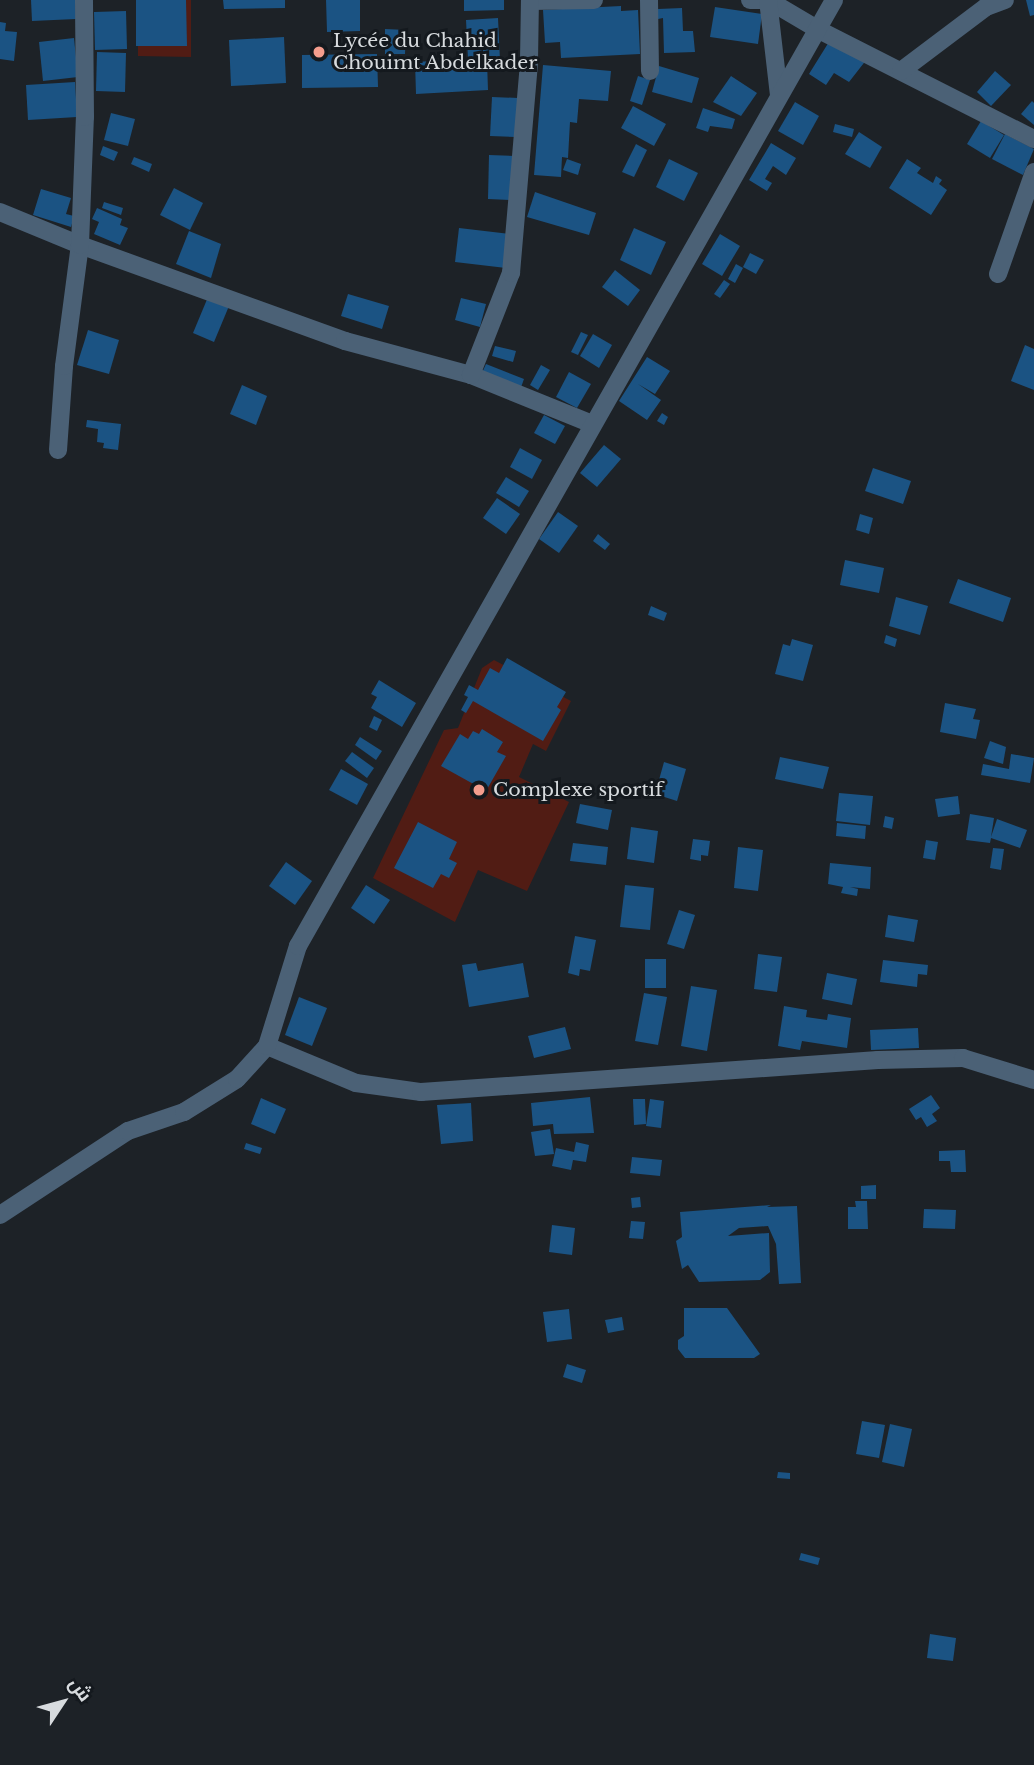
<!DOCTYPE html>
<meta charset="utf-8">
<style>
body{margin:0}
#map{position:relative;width:1034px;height:1765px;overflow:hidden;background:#1d2227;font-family:"Libre Baskerville",Cairo,serif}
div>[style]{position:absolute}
.green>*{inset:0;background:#511c14}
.building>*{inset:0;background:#1b5383}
.minor>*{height:18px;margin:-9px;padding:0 9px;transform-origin:9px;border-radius:9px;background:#4b6176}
.dots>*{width:19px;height:19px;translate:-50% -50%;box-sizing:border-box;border:4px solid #14191e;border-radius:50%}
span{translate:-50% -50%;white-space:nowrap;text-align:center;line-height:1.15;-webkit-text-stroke:6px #14191e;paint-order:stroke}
.poi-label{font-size:19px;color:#d7dbde}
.left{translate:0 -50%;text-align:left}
.north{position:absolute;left:28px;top:1667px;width:70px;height:70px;-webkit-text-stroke:5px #14191e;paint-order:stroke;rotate:54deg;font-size:19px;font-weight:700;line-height:28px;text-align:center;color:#d7dbde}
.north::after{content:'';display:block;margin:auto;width:24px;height:32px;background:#d7dbde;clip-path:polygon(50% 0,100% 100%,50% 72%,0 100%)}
</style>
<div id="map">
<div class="green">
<div style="clip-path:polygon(138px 0,191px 0,191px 57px,138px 56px)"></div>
<div style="clip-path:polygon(494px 660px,571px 701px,546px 751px,533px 744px,519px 777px,569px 802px,527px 891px,478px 870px,455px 922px,373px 878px,444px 730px,458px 728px,482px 668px)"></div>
</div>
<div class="building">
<div style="clip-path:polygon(31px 0,75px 0,76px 19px,32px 21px)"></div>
<div style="clip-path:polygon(136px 0,186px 0,187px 46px,136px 46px)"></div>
<div style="clip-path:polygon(223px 0,285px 0,285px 8px,224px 9px)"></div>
<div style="clip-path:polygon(326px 0,360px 0,360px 31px,327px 32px)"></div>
<div style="clip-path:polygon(464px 0,504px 0,504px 10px,464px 11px)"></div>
<div style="clip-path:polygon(1026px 0,1034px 0,1034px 15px,1030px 16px)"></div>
<div style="clip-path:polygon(621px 6px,621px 11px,638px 10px,640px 54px,561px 58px,560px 42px,545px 43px,543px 10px)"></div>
<div style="clip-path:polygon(715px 7px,762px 14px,758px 44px,710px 37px)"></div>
<div style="clip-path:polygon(682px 8px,683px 31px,693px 31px,695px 52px,664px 53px,663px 18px,658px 19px,658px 9px)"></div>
<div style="clip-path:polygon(126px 11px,127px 49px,95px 50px,94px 12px)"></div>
<div style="clip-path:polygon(498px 18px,500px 60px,487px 61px,488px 90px,416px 94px,415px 62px,468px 59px,466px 20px)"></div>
<div style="clip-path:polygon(0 22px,6px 23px,5px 31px,17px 32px,14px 61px,0 59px)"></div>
<div style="clip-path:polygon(385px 29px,406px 30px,405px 54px,385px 54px)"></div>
<div style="clip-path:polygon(284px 37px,286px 83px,231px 86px,229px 40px)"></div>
<div style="clip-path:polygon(832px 37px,867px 59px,849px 82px,834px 73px,826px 85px,809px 74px)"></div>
<div style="clip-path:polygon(74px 38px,78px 77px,43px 81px,39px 42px)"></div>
<div style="clip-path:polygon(97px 52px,126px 53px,125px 92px,96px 91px)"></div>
<div style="clip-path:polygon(377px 54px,378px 87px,302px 88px,302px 55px)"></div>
<div style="clip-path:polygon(543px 65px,611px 71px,608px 101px,579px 99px,577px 123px,570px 122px,568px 158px,562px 157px,561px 177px,534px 175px)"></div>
<div style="clip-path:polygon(659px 66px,699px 78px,692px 103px,652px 92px)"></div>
<div style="clip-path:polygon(995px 71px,1011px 85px,991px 106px,977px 92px)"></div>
<div style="clip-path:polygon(638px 76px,650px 80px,642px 105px,630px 101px)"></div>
<div style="clip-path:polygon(731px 76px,757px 93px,741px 116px,713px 102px)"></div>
<div style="clip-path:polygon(75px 82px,77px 117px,28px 120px,26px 85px)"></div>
<div style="clip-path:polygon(492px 97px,518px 98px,516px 137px,490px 136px)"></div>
<div style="clip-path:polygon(1032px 101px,1034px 103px,1034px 125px,1021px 114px)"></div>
<div style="clip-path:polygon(795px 102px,819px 116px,803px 145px,778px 131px)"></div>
<div style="clip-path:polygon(633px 106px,666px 124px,654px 146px,621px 128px)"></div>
<div style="clip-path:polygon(703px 108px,735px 119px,732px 129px,710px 126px,708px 132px,696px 128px)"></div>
<div style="clip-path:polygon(111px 113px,135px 119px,128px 146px,104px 140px)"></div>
<div style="clip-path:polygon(981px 121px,1004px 135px,990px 158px,967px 144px)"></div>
<div style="clip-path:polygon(835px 124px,854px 129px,852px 137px,833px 132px)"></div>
<div style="clip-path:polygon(859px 132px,882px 147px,870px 168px,845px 154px)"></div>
<div style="clip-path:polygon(1005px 134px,1034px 149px,1023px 175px,992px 159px)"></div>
<div style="clip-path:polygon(771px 143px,796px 158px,786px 175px,773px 166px,765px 179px,772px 183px,767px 191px,749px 180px)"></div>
<div style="clip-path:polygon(636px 144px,647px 150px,634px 177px,622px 172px)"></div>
<div style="clip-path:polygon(103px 146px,118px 152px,114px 161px,100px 155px)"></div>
<div style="clip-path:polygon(489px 155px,515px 156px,513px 200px,488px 199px)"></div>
<div style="clip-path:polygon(134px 157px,152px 164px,149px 172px,131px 164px)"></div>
<div style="clip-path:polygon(567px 159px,581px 164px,578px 175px,563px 170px)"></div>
<div style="clip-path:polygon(669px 159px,698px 173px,684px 201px,656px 187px)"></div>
<div style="clip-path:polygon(907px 159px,921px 168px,917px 173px,933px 183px,936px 176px,942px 180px,939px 184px,947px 190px,931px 215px,889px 188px)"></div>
<div style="clip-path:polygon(174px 188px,203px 203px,190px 230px,160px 215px)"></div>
<div style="clip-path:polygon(41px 189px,71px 198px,66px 214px,74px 216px,71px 227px,33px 215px)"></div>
<div style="clip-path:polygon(535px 192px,596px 213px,589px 235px,527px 217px)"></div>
<div style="clip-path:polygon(104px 202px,123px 208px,121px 215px,102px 208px)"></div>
<div style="clip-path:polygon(97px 208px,122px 219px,120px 225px,128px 228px,120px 245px,94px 234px,99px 222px,92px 219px)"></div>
<div style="clip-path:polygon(459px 228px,510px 234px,506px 268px,455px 262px)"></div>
<div style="clip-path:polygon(634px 228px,666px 242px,651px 275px,620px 260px)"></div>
<div style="clip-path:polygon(189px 231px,221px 244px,211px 278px,176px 264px)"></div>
<div style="clip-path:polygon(720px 234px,740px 246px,722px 276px,702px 264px)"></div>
<div style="clip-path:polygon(750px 253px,764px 260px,756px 274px,743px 267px)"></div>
<div style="clip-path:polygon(736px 264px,743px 268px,735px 283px,728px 279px)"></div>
<div style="clip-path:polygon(615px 270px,640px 290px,628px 306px,602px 287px)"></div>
<div style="clip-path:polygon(724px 280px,730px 284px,720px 298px,714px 294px)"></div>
<div style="clip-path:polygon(348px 294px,389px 306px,382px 329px,341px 316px)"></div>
<div style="clip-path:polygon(208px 297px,229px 306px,214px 342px,193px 333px)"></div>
<div style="clip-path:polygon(461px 298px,486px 304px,480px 327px,455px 320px)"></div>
<div style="clip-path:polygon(88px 330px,119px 340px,109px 374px,77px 365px)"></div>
<div style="clip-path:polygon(581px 332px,588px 335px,578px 355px,571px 352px)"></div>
<div style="clip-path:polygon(593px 334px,612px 345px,599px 368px,580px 356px)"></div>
<div style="clip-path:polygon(1025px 345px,1034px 349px,1034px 390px,1011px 381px)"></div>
<div style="clip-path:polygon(495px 346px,516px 351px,513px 362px,492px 356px)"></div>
<div style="clip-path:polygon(647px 357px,670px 371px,655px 394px,638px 384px,661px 400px,647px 420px,619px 401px)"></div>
<div style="clip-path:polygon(486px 364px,524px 379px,520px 390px,481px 375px)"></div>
<div style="clip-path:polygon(541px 365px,550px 370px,538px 390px,530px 385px)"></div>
<div style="clip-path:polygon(569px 372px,591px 384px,577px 408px,556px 397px)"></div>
<div style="clip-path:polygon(242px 385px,267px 396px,256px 425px,230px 414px)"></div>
<div style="clip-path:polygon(662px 413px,668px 417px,664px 425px,657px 421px)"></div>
<div style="clip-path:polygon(544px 415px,565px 426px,555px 444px,534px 433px)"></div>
<div style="clip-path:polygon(87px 420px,121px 424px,118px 450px,103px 448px,104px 443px,97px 442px,98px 429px,86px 427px)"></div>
<div style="clip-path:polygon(604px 445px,621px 459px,597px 487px,580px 473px)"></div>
<div style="clip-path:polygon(520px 448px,542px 460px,532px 479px,510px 467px)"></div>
<div style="clip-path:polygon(873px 468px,911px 481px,903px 504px,865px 491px)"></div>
<div style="clip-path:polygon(506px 477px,529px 491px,519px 507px,496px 493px)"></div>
<div style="clip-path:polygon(497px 498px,520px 514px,506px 534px,483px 518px)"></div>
<div style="clip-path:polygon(558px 512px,578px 526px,559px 553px,539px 539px)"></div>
<div style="clip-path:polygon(860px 514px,873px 518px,869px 534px,856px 530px)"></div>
<div style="clip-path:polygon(598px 534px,610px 544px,605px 550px,593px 541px)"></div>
<div style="clip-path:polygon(845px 560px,884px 568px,879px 593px,840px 585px)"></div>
<div style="clip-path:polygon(958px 579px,1011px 598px,1003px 622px,949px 603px)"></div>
<div style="clip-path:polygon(896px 597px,928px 606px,920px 635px,889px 626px)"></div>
<div style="clip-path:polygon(651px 606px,667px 613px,664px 621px,648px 615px)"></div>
<div style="clip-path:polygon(886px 635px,897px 639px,895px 647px,884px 643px)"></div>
<div style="clip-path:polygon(792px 639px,813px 645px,803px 681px,775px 674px,783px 644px,790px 646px)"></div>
<div style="clip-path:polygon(507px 658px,566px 692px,557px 707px,561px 710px,543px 741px,473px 701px,466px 713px,461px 710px,468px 697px,464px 695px,469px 685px,478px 690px,490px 668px,499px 673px)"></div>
<div style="clip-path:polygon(379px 680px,416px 703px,402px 727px,371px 708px,377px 697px,371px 694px)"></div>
<div style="clip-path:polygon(945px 703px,976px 709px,973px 719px,980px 720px,976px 739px,940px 732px)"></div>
<div style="clip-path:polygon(374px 716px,382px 720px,377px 731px,369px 727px)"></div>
<div style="clip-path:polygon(482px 729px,503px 742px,497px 752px,506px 756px,486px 791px,441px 766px,460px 734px,468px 739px,473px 731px,479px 734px)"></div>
<div style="clip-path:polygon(360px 737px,382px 751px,376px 760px,355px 745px)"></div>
<div style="clip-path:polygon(990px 741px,1006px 747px,1003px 764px,984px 758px)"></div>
<div style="clip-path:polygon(352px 752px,374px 768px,367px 778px,345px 761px)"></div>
<div style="clip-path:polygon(1011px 754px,1034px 758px,1030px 783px,981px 775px,983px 764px,1009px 769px)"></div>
<div style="clip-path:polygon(780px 757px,829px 767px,823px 789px,775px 779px)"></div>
<div style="clip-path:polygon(664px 762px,686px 769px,677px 801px,655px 794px)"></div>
<div style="clip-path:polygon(341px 769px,368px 784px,357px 805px,329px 790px)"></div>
<div style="clip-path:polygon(839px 793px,873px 796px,870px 825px,836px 821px)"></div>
<div style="clip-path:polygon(958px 796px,960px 814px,938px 817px,935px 799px)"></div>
<div style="clip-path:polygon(580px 804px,612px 810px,608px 830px,576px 823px)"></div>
<div style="clip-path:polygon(970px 814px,994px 818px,991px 837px,997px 819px,1027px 830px,1020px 848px,991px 838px,990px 843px,966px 840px)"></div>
<div style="clip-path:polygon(885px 816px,894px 818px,892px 829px,883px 827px)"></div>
<div style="clip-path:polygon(418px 822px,457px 842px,449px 859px,457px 863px,449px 878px,441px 874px,433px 888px,394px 868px)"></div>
<div style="clip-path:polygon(837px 823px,866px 826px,865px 839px,836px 836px)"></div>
<div style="clip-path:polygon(631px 827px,658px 831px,654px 863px,627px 859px)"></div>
<div style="clip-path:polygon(693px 839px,710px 841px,708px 856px,701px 855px,701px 861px,690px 859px)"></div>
<div style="clip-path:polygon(926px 840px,938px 842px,935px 860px,923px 858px)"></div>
<div style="clip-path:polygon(573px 843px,608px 847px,606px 865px,570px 861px)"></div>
<div style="clip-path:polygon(738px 847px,763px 850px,758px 891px,734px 888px)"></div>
<div style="clip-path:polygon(993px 848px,1004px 849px,1001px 870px,990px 868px)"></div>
<div style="clip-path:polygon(286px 862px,312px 881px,295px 905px,269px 886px)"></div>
<div style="clip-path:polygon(830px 863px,871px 867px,870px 889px,850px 887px,858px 889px,857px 896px,841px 893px,843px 887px,828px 884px)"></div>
<div style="clip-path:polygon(366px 885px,390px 900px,374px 924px,351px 908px)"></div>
<div style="clip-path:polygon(625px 885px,654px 888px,650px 930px,620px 927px)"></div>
<div style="clip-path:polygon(679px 910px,695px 915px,684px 949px,667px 944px)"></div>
<div style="clip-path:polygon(888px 915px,918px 920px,914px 942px,885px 937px)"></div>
<div style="clip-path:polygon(575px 936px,596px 940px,590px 971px,580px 969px,579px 976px,568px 973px)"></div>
<div style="clip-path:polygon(758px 954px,782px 957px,777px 992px,754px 989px)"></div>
<div style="clip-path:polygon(645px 959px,666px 959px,666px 988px,645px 988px)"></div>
<div style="clip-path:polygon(883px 960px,928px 965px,927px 975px,918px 974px,917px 987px,880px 982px)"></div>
<div style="clip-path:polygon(476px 963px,478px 971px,523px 963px,529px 997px,469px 1007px,462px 965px)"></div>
<div style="clip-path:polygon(827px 973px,857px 979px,852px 1005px,822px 999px)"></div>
<div style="clip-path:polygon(691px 986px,717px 990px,707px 1051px,681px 1046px)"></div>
<div style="clip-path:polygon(644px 993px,667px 997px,658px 1045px,635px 1041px)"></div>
<div style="clip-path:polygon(299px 997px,327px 1008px,312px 1046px,285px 1035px)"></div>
<div style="clip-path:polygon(784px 1006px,807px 1010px,806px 1017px,827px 1020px,828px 1014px,851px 1018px,847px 1048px,802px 1041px,800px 1050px,778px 1046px)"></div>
<div style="clip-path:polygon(565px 1027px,571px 1049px,534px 1058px,528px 1036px)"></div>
<div style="clip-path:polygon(918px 1028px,919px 1048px,871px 1050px,870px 1030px)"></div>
<div style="clip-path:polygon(931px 1095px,940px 1108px,932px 1114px,937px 1121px,927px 1127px,921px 1117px,916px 1120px,909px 1109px)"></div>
<div style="clip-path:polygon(590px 1097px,594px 1133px,554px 1134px,553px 1124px,533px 1126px,531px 1103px)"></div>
<div style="clip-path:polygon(261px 1098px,286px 1109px,275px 1134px,251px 1124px)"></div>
<div style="clip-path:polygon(633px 1099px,645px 1099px,646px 1124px,634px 1125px)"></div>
<div style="clip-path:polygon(650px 1099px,664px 1101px,661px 1128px,646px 1126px)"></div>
<div style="clip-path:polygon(471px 1103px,473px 1141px,441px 1144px,437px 1105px)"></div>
<div style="clip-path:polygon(550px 1129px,554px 1154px,535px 1156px,531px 1132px)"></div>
<div style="clip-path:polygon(576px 1142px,589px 1145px,586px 1162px,573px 1160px,571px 1170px,552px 1166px,556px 1148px,574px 1152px)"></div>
<div style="clip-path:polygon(246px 1143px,262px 1148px,260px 1154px,244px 1149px)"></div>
<div style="clip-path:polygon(965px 1150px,966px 1172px,951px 1172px,950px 1161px,939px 1161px,939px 1151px)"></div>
<div style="clip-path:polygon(632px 1157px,662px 1160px,660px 1176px,630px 1173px)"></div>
<div style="clip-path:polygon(876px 1185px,876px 1199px,861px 1199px,861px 1186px)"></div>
<div style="clip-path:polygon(640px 1197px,641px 1207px,632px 1208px,631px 1198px)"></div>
<div style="clip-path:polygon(855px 1201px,867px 1201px,868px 1229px,848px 1229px,848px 1207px,856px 1207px)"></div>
<div style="clip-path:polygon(771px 1205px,767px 1207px,797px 1206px,801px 1283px,779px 1284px,776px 1244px,768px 1226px,739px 1228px,728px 1236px,769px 1233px,770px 1272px,760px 1280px,699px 1282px,688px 1265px,682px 1269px,676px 1241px,682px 1237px,680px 1212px)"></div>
<div style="clip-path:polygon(924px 1209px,956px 1210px,955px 1229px,923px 1228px)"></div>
<div style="clip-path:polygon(631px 1221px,645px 1222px,643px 1239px,629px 1238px)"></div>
<div style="clip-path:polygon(552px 1225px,575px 1228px,572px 1255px,549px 1252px)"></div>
<div style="clip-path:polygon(684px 1308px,727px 1308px,760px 1354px,754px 1358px,685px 1358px,678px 1349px,678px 1340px,684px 1336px)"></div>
<div style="clip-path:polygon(569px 1309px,572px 1339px,547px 1342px,543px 1312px)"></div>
<div style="clip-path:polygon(622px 1317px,624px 1330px,608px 1333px,605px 1320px)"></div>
<div style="clip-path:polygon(567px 1364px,586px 1370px,582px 1383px,563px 1377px)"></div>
<div style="clip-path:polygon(862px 1421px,885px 1425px,879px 1458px,856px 1454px)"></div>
<div style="clip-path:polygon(890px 1424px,912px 1429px,904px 1467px,882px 1462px)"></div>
<div style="clip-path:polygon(778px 1472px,790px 1473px,790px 1479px,777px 1478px)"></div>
<div style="clip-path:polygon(801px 1553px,820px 1558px,818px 1565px,799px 1560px)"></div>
<div style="clip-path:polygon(930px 1634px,956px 1638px,953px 1661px,927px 1658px)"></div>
</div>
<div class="minor">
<div style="left:649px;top:0;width:71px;rotate:89.2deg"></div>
<div style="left:750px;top:0;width:18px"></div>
<div style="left:768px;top:0;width:57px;rotate:30.6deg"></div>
<div style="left:817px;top:29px;width:243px;rotate:26.9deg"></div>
<div style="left:768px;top:0;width:96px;rotate:83.4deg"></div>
<div style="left:530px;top:1px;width:64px;rotate:-0.9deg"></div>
<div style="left:901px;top:71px;width:106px;rotate:-37deg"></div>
<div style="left:986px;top:7px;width:20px;rotate:-20deg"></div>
<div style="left:0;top:212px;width:87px;rotate:22.4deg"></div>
<div style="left:80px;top:245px;width:282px;rotate:19.9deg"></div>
<div style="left:345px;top:341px;width:131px;rotate:15.1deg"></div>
<div style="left:471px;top:375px;width:131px;rotate:22deg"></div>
<div style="left:998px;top:274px;width:108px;rotate:-70.6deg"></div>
<div style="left:471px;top:375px;width:110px;rotate:-68.6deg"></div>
<div style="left:511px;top:273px;width:213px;rotate:-85.1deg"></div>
<div style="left:529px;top:61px;width:61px;rotate:-89.1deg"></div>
<div style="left:58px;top:450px;width:84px;rotate:-85.9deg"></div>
<div style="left:64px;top:366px;width:122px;rotate:-82.5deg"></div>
<div style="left:80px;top:245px;width:128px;rotate:-87.8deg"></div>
<div style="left:85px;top:117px;width:117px;rotate:-90.5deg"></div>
<div style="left:267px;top:1046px;width:96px;rotate:22.6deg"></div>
<div style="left:356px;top:1083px;width:66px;rotate:7.9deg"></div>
<div style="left:421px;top:1092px;width:458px;rotate:-4deg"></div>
<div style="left:878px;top:1060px;width:85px;rotate:-1.3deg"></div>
<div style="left:963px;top:1058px;width:74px;rotate:17.2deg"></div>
<div style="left:0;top:1215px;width:153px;rotate:-33.3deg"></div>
<div style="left:128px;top:1131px;width:59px;rotate:-18.7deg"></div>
<div style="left:184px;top:1112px;width:62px;rotate:-31.9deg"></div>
<div style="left:237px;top:1079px;width:45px;rotate:-47.7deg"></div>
<div style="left:267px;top:1046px;width:105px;rotate:-72.8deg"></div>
<div style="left:298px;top:946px;width:1087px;rotate:-60.46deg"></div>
</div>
<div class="dots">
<div style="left:319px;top:52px;background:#f49d8d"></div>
<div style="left:479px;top:790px;background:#f49d8d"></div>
</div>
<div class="poi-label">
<span class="left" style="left:333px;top:52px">Lycée du Chahid<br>Chouimt Abdelkader</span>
<span class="left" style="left:493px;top:790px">Complexe sportif</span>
</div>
<div class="north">ش</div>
</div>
